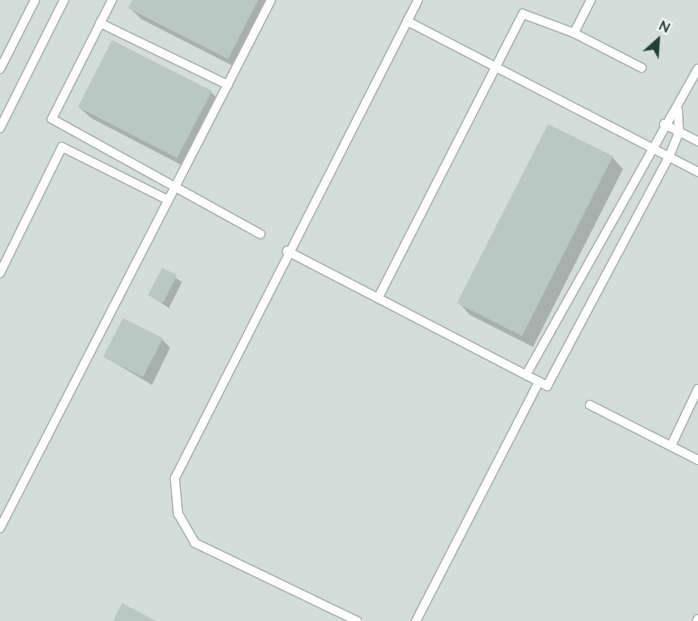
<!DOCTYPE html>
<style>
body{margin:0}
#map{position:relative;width:698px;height:621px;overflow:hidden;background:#e5edea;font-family:Mulish,sans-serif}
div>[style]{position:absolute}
.built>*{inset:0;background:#d3ddd9}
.shadow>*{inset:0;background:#0003}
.building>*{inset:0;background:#bac8c3}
.roads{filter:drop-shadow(1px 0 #a8b5b1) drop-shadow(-1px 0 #a8b5b1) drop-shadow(0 1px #a8b5b1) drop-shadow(0 -1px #a8b5b1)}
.lane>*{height:8px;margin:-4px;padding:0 4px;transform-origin:4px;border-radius:4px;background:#fff}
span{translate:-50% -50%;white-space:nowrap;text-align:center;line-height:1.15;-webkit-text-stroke:4.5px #f6faf8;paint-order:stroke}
.north{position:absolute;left:633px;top:15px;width:50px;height:50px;-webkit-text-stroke:4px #f6faf8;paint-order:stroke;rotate:26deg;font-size:14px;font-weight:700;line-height:20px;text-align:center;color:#253f38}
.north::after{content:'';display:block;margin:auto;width:18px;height:22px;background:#253f38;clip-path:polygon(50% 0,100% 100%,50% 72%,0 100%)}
</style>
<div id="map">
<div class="built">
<div style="clip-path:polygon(0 0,698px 0,698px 621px,0 621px)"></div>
</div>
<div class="shadow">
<div style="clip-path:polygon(134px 0,269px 0,239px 69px,141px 19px,130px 8px)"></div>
<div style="clip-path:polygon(211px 92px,222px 103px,189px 169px,91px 118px,79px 107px)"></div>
<div style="clip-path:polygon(612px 157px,623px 169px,533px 347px,470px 315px,459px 303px)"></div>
<div style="clip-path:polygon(163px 269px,182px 282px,169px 308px,149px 295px)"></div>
<div style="clip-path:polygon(162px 339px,170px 348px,152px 385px,105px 357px)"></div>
</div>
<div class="building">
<div style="clip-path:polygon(132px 0,258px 0,228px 59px,128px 8px)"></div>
<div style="clip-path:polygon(112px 40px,212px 91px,177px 158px,78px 107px)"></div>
<div style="clip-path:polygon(548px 124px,613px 156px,522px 336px,457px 303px)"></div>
<div style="clip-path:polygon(162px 268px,177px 275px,163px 303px,148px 295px)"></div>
<div style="clip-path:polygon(123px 318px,163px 338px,143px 377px,103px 357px)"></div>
<div style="clip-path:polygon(122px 603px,156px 621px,113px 621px)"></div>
</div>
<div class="roads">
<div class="lane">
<div style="left:112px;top:0;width:133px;rotate:116.8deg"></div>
<div style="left:52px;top:119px;width:238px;rotate:28.9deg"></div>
<div style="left:407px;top:21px;width:328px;rotate:27.4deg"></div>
<div style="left:100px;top:23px;width:142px;rotate:25.8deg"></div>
<div style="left:574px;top:33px;width:37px;rotate:-63deg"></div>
<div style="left:0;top:69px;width:77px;rotate:-63.1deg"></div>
<div style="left:664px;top:124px;width:38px;rotate:27deg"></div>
<div style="left:0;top:128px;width:143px;rotate:-63.4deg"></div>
<div style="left:287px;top:251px;width:293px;rotate:27.4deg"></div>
<div style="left:547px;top:386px;width:259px;rotate:-62deg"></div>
<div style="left:669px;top:157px;width:27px;rotate:-68deg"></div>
<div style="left:679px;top:132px;width:22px;rotate:-93deg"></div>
<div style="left:0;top:273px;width:140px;rotate:-63.8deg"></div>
<div style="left:62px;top:147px;width:119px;rotate:26.6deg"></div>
<div style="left:378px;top:298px;width:319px;rotate:-63deg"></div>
<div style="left:523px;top:14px;width:54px;rotate:20.4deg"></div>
<div style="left:574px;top:33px;width:76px;rotate:27.2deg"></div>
<div style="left:526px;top:375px;width:351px;rotate:-60.7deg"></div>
<div style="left:590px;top:405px;width:121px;rotate:27deg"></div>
<div style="left:671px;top:446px;width:63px;rotate:-64.7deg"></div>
<div style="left:0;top:528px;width:593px;rotate:-62.83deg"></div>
<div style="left:357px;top:621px;width:180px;rotate:-154.3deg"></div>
<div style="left:195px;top:543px;width:34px;rotate:-120deg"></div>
<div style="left:178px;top:514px;width:36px;rotate:-95deg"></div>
<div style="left:175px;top:478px;width:536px;rotate:-63.05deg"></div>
<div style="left:416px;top:621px;width:269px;rotate:-62.8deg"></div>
<div style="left:697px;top:621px;width:2px;rotate:-63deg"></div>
</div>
</div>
<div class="north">N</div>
</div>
